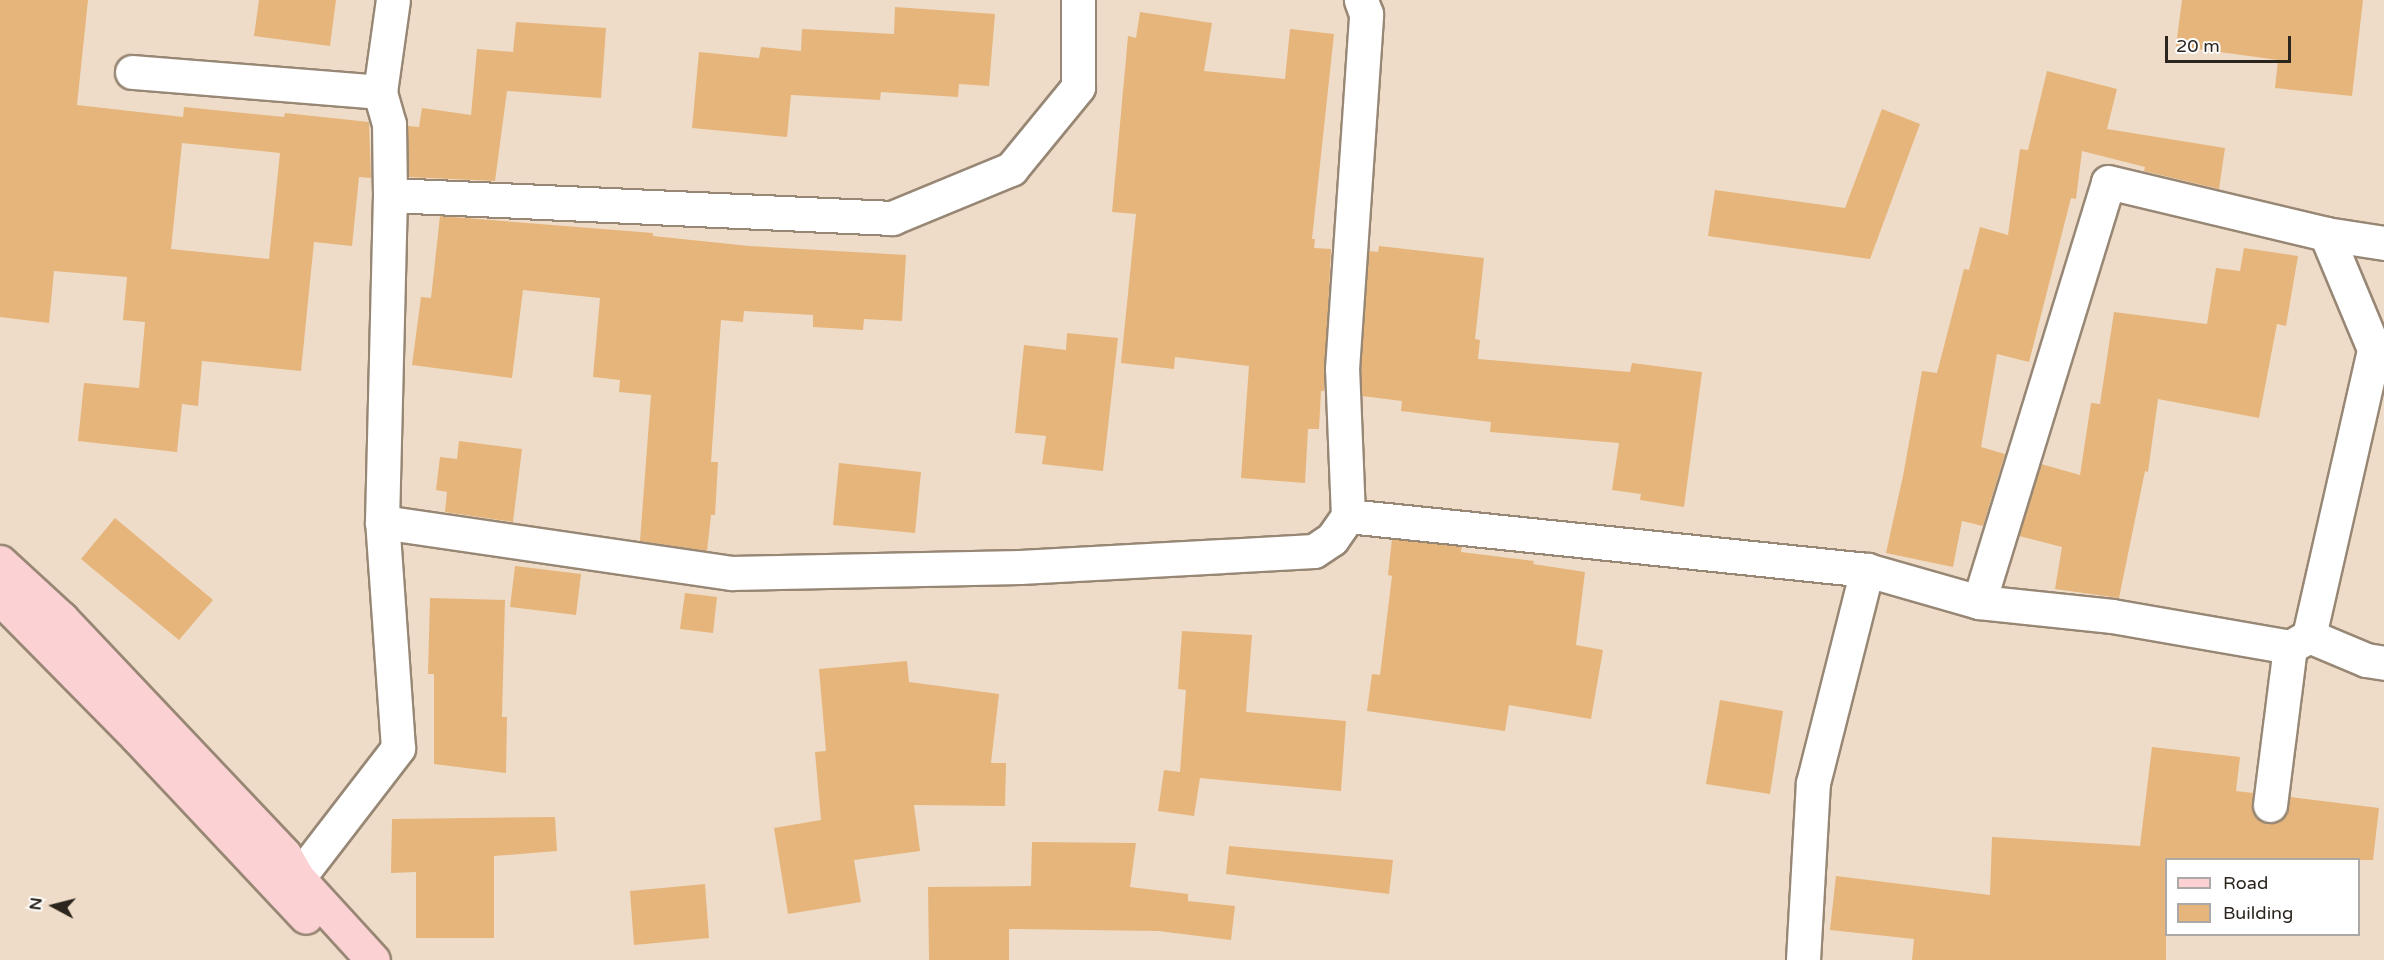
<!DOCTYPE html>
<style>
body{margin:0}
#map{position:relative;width:2384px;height:960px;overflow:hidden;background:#eedcc8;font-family:"Varela Round",sans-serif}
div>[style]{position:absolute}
.building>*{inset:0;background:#e6b57b}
.roads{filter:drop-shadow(2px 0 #978774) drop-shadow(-2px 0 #978774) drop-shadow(0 2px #978774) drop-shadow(0 -2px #978774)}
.minor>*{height:33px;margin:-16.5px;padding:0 16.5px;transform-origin:16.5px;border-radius:16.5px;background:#fff}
.major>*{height:33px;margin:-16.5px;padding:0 16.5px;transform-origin:16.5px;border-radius:16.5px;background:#fcd1d3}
span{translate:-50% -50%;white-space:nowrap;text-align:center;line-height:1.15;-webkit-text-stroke:4.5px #fff;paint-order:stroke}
.legend{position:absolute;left:2165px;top:858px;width:195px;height:78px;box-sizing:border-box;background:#fff;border:2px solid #aba8a5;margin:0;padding:8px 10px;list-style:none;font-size:18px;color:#2c251d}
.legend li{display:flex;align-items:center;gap:12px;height:30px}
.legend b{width:30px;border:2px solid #aba8a5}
.north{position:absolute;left:24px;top:876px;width:60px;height:60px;-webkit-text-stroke:4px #fff;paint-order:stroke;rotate:277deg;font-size:16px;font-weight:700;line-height:24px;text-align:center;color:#2c251d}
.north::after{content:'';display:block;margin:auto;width:21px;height:27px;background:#2c251d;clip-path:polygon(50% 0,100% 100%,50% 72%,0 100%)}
.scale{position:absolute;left:2165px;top:36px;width:126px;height:27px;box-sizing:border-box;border:3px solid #2c251d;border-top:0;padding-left:8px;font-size:18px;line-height:21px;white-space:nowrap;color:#2c251d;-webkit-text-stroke:4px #fff;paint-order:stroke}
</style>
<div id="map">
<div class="building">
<div style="clip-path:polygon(evenodd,0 0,88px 0,77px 105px,183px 117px,184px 107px,284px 117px,285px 113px,369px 122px,371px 178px,359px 177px,352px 246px,314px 242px,301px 371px,202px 361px,198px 406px,182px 404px,177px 452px,78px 441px,84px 383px,139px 388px,145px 322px,123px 320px,127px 277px,54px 271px,49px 323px,0 317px,0 0,182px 143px,280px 153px,269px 259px,171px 249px,182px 143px)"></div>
<div style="clip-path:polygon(259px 0,336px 0,330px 46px,254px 36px)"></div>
<div style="clip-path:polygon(2182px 0,2363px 0,2352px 96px,2275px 88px,2278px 60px,2176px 46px)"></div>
<div style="clip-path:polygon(895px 7px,995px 14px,989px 86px,959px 84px,958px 97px,881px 92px,880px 100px,791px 95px,787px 137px,692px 128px,699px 52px,759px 58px,761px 47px,801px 51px,802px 29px,894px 34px)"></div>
<div style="clip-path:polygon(1140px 12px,1212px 23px,1204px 71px,1285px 79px,1290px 29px,1334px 34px,1312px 239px,1315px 239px,1314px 248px,1331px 249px,1324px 391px,1321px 391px,1319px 429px,1308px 429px,1305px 483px,1241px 478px,1249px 366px,1175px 357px,1174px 369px,1121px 363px,1136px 214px,1112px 212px,1128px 36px,1136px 38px)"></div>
<div style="clip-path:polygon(516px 22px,606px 28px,601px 98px,507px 91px,495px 181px,408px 177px,408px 126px,419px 127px,422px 108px,471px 115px,477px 49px,513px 52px)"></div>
<div style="clip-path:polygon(2047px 71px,2117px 89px,2107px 129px,2225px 148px,2219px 189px,2144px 171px,2145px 167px,2082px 151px,2076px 199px,2071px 198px,2029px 362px,1997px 354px,1981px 447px,2005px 454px,1983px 526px,1962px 521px,1953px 567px,1886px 553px,1903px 476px,1922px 371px,1937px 373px,1964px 269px,1969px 270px,1980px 227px,2008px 235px,2020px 149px,2028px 150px)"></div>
<div style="clip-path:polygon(1882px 109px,1920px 124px,1870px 259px,1708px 236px,1715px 190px,1845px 208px)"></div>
<div style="clip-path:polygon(440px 216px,653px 233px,653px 236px,749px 246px,906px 255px,902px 321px,864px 319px,863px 330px,813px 327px,813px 315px,744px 311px,743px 322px,721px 320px,711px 462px,718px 462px,715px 515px,711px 515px,707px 551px,640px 541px,651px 395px,619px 392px,620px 380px,593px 377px,600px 298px,523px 290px,512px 378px,412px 365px,421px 297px,431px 298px)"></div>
<div style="clip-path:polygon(1379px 246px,1484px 258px,1475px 339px,1480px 340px,1478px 359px,1630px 372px,1632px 363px,1702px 372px,1684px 507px,1640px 500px,1641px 494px,1612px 490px,1619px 443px,1490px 432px,1491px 422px,1401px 411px,1402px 401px,1362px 396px,1361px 369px,1369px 251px,1378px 252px)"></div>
<div style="clip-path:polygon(2244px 248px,2298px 256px,2286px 326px,2277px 324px,2259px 418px,2158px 399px,2148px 472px,2145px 471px,2119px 598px,2055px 589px,2062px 547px,2019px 536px,2041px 464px,2080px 475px,2091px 403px,2100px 404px,2114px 312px,2207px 324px,2216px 268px,2240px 271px)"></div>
<div style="clip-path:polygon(1067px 333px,1118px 338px,1103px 471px,1042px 464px,1046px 436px,1015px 433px,1024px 345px,1066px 350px)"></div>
<div style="clip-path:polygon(459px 441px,522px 449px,513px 522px,445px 512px,447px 492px,436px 490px,440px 457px,457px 459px)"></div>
<div style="clip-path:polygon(839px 463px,921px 472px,915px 533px,833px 525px)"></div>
<div style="clip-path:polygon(115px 518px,213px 600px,179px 640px,81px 559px)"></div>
<div style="clip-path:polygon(1392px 539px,1462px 547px,1461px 552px,1534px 561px,1533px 564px,1585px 572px,1576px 645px,1603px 650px,1591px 719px,1509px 705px,1505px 731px,1367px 711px,1372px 674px,1380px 675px,1392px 576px,1388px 575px)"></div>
<div style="clip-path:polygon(515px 566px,581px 574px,576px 615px,510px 607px)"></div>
<div style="clip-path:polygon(685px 593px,717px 597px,713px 633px,680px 629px)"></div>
<div style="clip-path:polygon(430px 598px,505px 600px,502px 717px,507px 717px,506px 773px,434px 764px,434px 674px,428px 674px)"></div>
<div style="clip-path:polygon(1182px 631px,1252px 635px,1246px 712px,1346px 721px,1341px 791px,1200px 778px,1194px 816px,1158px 811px,1164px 770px,1180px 772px,1186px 690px,1178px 689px)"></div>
<div style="clip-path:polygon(907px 661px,909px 682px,999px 694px,991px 763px,1006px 763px,1005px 806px,914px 805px,920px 851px,854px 860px,861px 902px,788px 914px,774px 828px,821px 820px,815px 752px,826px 751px,819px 669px)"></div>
<div style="clip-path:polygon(1720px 700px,1783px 711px,1770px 794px,1706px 784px)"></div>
<div style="clip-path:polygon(2152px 747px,2240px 757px,2236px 791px,2253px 793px,2253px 813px,2259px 820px,2267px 823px,2277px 822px,2285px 817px,2290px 797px,2379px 808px,2373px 860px,2166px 860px,2166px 960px,1912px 960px,1914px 939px,1830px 930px,1836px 876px,1990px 895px,1992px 837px,2140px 846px)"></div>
<div style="clip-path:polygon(555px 817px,557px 851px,494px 856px,494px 938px,416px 938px,416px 872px,391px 873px,392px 819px)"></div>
<div style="clip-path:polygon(1032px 842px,1136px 843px,1130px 887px,1188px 894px,1188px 901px,1235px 906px,1231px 940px,1158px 931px,1009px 929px,1009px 960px,929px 960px,928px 887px,1031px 886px)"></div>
<div style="clip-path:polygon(1229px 846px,1393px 860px,1389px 894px,1226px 874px)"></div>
<div style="clip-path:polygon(705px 884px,709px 938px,634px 945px,630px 891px)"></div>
</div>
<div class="roads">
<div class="minor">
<div style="left:132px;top:72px;width:249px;rotate:4.6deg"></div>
<div style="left:390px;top:195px;width:503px;rotate:2.62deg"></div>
<div style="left:892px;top:218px;width:129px;rotate:-22.4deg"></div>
<div style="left:1011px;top:169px;width:106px;rotate:-50.7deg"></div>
<div style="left:1078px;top:87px;width:87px;rotate:-90deg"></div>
<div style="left:1348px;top:516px;width:522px;rotate:5.94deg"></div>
<div style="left:1867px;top:570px;width:116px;rotate:15.9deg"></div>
<div style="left:1979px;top:602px;width:134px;rotate:6deg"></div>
<div style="left:2112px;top:616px;width:181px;rotate:9.9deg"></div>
<div style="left:2290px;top:647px;width:22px;rotate:-30deg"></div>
<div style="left:2309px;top:636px;width:62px;rotate:22.8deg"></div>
<div style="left:2366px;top:660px;width:18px;rotate:9deg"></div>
<div style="left:382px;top:522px;width:353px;rotate:8.3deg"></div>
<div style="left:731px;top:573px;width:289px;rotate:-1.2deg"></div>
<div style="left:1020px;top:567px;width:294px;rotate:-3.1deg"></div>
<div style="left:1314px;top:551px;width:22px;rotate:-34deg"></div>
<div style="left:1332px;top:539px;width:28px;rotate:-55deg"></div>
<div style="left:1348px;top:516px;width:147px;rotate:-92.3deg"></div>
<div style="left:1342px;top:369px;width:356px;rotate:-86.1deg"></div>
<div style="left:1366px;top:14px;width:15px;rotate:-110deg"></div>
<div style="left:1979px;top:602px;width:439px;rotate:-72.9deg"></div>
<div style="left:2108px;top:182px;width:224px;rotate:13.4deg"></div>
<div style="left:2326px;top:234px;width:59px;rotate:8.8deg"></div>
<div style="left:2309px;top:636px;width:294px;rotate:-77.2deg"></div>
<div style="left:2374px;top:349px;width:125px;rotate:-112.7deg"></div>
<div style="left:2270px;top:805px;width:159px;rotate:-82.8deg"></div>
<div style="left:298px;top:878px;width:164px;rotate:-52.4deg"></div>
<div style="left:398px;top:748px;width:227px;rotate:-94deg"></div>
<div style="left:382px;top:522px;width:327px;rotate:-88.6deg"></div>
<div style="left:390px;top:195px;width:71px;rotate:-90.8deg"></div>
<div style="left:389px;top:124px;width:33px;rotate:-106deg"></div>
<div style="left:380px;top:92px;width:93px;rotate:-82deg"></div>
<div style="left:1803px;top:960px;width:177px;rotate:-86.8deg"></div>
<div style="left:1813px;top:783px;width:220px;rotate:-75.8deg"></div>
</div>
<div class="major">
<div style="left:0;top:562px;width:83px;rotate:42.6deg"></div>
<div style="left:61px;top:618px;width:325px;rotate:46.6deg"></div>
<div style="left:284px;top:854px;width:28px;rotate:60deg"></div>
<div style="left:298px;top:878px;width:111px;rotate:47.6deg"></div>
<div style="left:0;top:598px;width:197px;rotate:45.4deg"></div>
<div style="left:138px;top:738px;width:245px;rotate:46.8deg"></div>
</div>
</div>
<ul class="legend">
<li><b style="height:8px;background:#fcd1d3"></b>Road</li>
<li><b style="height:16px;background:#e6b57b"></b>Building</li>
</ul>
<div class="north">N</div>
<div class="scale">20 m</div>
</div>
